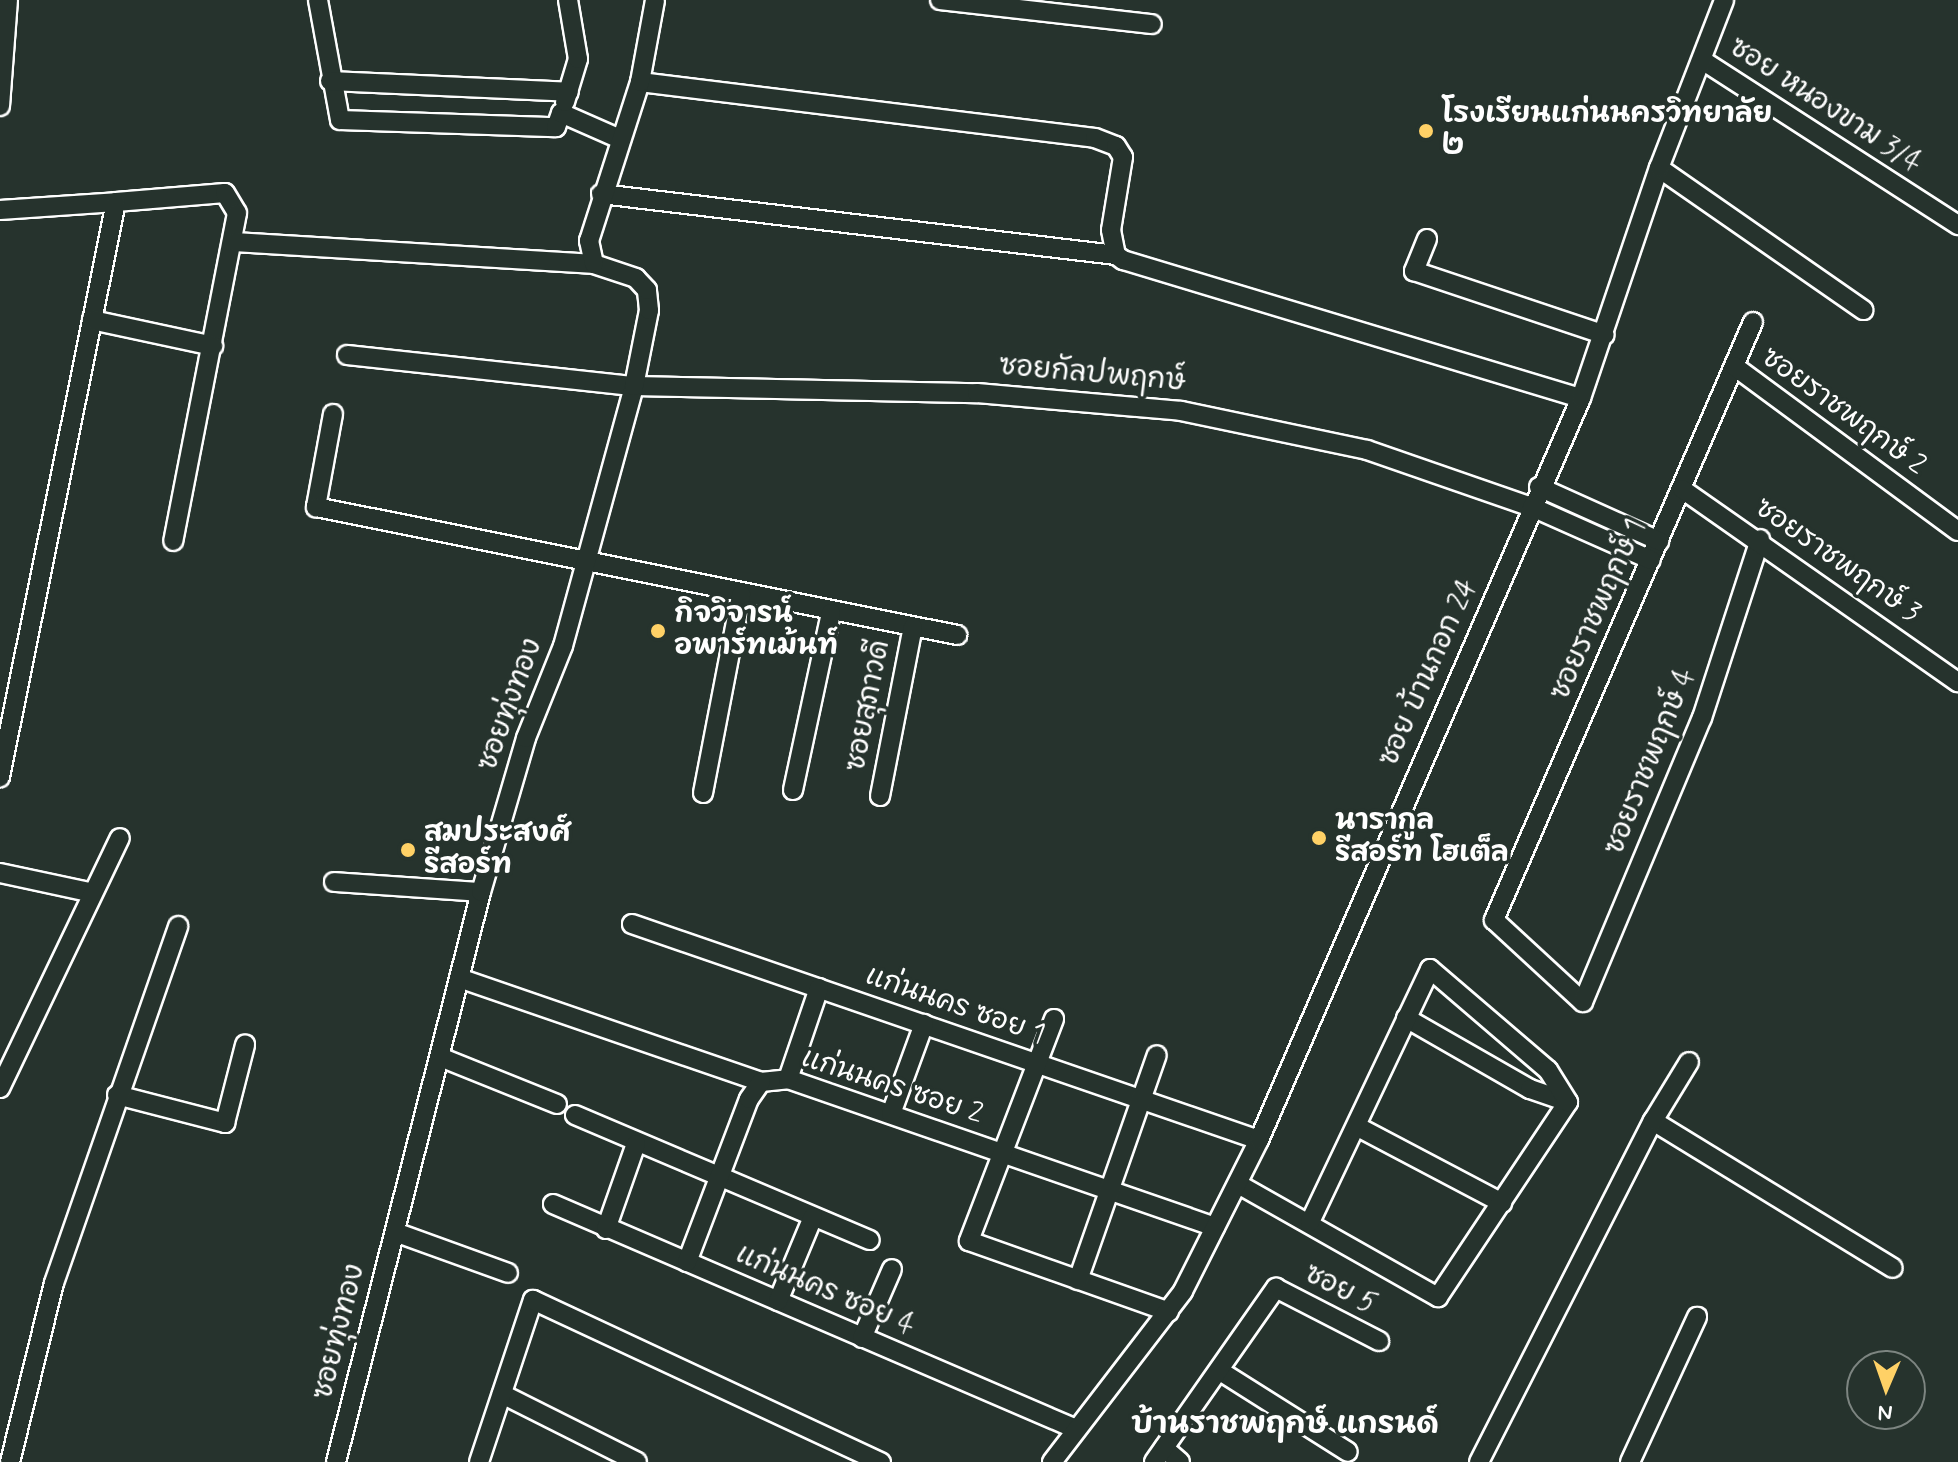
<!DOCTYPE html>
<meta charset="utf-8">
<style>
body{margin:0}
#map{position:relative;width:1958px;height:1462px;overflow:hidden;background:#26332d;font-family:Mynerve,"Playpen Sans Thai",sans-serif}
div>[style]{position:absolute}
.roads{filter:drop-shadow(2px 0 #fff) drop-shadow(-2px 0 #fff) drop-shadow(0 2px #fff) drop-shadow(0 -2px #fff)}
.minor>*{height:18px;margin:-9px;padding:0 9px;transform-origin:9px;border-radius:9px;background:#26332d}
.dots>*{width:22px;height:22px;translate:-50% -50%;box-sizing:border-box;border:4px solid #26332d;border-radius:50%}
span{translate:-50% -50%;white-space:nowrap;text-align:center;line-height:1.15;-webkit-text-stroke:7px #26332d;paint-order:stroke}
.street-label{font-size:28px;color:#fff}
.poi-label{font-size:28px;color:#fff;font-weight:700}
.left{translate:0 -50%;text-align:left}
.neighbourhood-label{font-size:30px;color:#fff;font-weight:700}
.north{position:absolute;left:1846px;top:1350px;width:80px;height:80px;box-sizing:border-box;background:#26332d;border:2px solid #7d8581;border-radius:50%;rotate:182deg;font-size:22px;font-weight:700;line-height:32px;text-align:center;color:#fff}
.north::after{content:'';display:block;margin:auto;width:28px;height:36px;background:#ffd166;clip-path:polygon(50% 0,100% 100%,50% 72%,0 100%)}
</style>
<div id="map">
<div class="roads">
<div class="minor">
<div style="left:318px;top:0;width:122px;rotate:79.6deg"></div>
<div style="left:340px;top:120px;width:216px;rotate:1.9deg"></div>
<div style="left:556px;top:127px;width:15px;rotate:-70deg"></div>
<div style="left:561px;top:113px;width:64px;rotate:23.8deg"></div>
<div style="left:940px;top:0;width:213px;rotate:6.5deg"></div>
<div style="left:1702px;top:60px;width:305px;rotate:32.8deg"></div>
<div style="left:330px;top:81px;width:239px;rotate:2.6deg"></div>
<div style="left:640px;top:82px;width:458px;rotate:7deg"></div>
<div style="left:1095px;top:138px;width:22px;rotate:21deg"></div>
<div style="left:1116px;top:146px;width:13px;rotate:58deg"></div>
<div style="left:1123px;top:157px;width:74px;rotate:99.3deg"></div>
<div style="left:1111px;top:230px;width:25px;rotate:79deg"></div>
<div style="left:1116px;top:255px;width:9px;rotate:36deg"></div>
<div style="left:1123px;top:260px;width:478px;rotate:16.8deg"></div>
<div style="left:565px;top:102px;width:45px;rotate:-73.2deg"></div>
<div style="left:578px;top:59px;width:60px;rotate:-99.6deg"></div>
<div style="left:0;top:106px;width:106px;rotate:-85.7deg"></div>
<div style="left:1659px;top:168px;width:249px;rotate:34.8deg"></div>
<div style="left:601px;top:194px;width:519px;rotate:6.76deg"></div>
<div style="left:116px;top:202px;width:109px;rotate:-4.7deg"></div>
<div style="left:225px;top:193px;width:23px;rotate:59deg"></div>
<div style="left:237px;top:213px;width:334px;rotate:101deg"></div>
<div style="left:0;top:210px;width:116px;rotate:-3.9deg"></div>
<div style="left:116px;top:202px;width:587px;rotate:101.41deg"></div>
<div style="left:1427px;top:239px;width:35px;rotate:112deg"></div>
<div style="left:1414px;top:271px;width:201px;rotate:18.5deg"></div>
<div style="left:235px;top:242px;width:360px;rotate:3.5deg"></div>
<div style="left:92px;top:320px;width:124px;rotate:12.1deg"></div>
<div style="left:1753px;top:322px;width:652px;rotate:113.42deg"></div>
<div style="left:1494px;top:920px;width:121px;rotate:42.7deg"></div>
<div style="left:1583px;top:1002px;width:308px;rotate:-67.3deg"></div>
<div style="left:1702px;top:718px;width:188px;rotate:-72deg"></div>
<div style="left:347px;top:355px;width:289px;rotate:6.2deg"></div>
<div style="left:634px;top:386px;width:343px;rotate:1.2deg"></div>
<div style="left:977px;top:393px;width:205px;rotate:5deg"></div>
<div style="left:1181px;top:411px;width:190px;rotate:11.8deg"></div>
<div style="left:1367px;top:450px;width:175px;rotate:19.1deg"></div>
<div style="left:1532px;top:507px;width:130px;rotate:24deg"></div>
<div style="left:1734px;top:366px;width:278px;rotate:36.4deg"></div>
<div style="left:333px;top:414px;width:95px;rotate:100.4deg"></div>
<div style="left:316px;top:507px;width:654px;rotate:11.29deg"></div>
<div style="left:1539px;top:487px;width:132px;rotate:24.2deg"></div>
<div style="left:1682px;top:489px;width:337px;rotate:35deg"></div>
<div style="left:793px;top:790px;width:181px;rotate:-77.9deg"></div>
<div style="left:703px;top:793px;width:202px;rotate:-79.1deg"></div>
<div style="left:880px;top:796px;width:172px;rotate:-79deg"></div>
<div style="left:0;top:873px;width:95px;rotate:12.1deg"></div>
<div style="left:334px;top:882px;width:147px;rotate:3.9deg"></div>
<div style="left:632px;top:924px;width:663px;rotate:19.01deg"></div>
<div style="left:459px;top:978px;width:319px;rotate:19deg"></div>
<div style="left:761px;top:1082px;width:27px;rotate:-6deg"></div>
<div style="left:788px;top:1079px;width:452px;rotate:19.1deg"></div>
<div style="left:1406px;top:1018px;width:143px;rotate:29.8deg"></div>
<div style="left:1530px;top:1089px;width:40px;rotate:18.9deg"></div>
<div style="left:1054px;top:1019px;width:238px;rotate:111deg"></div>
<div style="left:969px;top:1241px;width:212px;rotate:19.5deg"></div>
<div style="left:440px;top:1057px;width:126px;rotate:21.9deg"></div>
<div style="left:788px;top:1079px;width:96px;rotate:-71.2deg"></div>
<div style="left:0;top:1088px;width:277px;rotate:-64.4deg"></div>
<div style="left:117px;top:1095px;width:112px;rotate:14.5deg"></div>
<div style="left:225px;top:1123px;width:81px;rotate:-75.6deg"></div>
<div style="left:891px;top:1114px;width:96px;rotate:-69.9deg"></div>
<div style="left:575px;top:1115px;width:320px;rotate:23deg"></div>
<div style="left:1653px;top:1121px;width:281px;rotate:31.5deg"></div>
<div style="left:1358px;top:1127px;width:163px;rotate:27.8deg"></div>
<div style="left:1238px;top:1184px;width:230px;rotate:29.5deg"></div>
<div style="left:1438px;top:1297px;width:234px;rotate:-56.3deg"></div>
<div style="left:553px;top:1204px;width:569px;rotate:23.28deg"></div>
<div style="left:1310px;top:1222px;width:280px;rotate:-64.6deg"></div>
<div style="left:1430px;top:969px;width:155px;rotate:40.6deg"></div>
<div style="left:1548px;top:1070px;width:38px;rotate:58deg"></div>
<div style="left:606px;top:1229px;width:90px;rotate:-70.6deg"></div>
<div style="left:395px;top:1232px;width:120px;rotate:19.9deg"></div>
<div style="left:687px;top:1262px;width:174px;rotate:-69.2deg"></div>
<div style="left:749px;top:1099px;width:21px;rotate:-55deg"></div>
<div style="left:1078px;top:1280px;width:238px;rotate:-70.7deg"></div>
<div style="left:778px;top:1301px;width:91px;rotate:-67.4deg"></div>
<div style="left:862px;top:1338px;width:75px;rotate:-66.5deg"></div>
<div style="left:1220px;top:1371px;width:151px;rotate:32.3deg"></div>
<div style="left:502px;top:1394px;width:151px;rotate:26.7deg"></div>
<div style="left:1164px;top:1448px;width:21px;rotate:41deg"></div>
<div style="left:10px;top:1462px;width:184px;rotate:-76.2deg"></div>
<div style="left:54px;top:1283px;width:378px;rotate:-70.8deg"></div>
<div style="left:336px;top:1462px;width:588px;rotate:-75.73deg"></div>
<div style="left:481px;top:892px;width:160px;rotate:-73.7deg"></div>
<div style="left:526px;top:738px;width:99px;rotate:-68.1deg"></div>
<div style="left:563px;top:646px;width:270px;rotate:-74.7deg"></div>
<div style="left:634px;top:386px;width:77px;rotate:-78.8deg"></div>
<div style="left:649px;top:310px;width:20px;rotate:-96deg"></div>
<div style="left:647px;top:290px;width:16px;rotate:-133deg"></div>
<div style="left:636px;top:278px;width:44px;rotate:-161.6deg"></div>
<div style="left:594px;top:264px;width:24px;rotate:-102deg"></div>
<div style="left:589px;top:241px;width:167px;rotate:-72.2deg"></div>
<div style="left:640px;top:82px;width:83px;rotate:-79.6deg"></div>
<div style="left:479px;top:1462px;width:171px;rotate:-71.6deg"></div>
<div style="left:533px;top:1300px;width:384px;rotate:25deg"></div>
<div style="left:1052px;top:1462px;width:215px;rotate:-52.5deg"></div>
<div style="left:1183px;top:1291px;width:169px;rotate:-63.3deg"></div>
<div style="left:1259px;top:1140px;width:809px;rotate:-66.54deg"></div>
<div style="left:1581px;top:398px;width:243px;rotate:-71.3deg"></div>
<div style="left:1659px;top:168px;width:180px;rotate:-68.8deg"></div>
<div style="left:1154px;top:1462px;width:213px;rotate:-55deg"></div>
<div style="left:1276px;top:1288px;width:116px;rotate:27.2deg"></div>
<div style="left:1479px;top:1462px;width:383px;rotate:-63deg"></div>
<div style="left:1653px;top:1121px;width:69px;rotate:-58.6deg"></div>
<div style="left:1630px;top:1462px;width:160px;rotate:-65.2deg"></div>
</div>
</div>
<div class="dots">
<div style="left:1426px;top:131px;background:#ffd166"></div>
<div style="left:658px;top:631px;background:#ffd166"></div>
<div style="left:1319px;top:838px;background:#ffd166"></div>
<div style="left:408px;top:850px;background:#ffd166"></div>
</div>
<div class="street-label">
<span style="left:1825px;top:106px;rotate:33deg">ซอย หนองขาม 3/4</span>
<span style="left:1092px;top:375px;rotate:5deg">ซอยกัลปพฤกษ์</span>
<span style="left:1843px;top:412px;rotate:36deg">ซอยราชพฤกษ์ 2</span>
<span style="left:1837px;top:561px;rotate:35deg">ซอยราชพฤกษ์ 3</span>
<span style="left:1599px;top:610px;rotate:-66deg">ซอยราชพฤกษ์ 1</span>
<span style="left:1429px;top:673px;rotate:-66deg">ซอย บ้านกอก 24</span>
<span style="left:511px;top:705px;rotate:-70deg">ซอยทุ่งทอง</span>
<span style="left:869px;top:706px;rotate:-79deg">ซอยสุภาวดี</span>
<span style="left:1651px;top:762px;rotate:-68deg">ซอยราชพฤกษ์ 4</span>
<span style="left:955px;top:1006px;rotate:19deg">แก่นนคร ซอย 1</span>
<span style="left:892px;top:1087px;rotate:18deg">แก่นนคร ซอย 2</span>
<span style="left:1340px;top:1290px;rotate:27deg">ซอย 5</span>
<span style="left:825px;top:1291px;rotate:23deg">แก่นนคร ซอย 4</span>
<span style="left:340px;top:1332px;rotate:-76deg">ซอยทุ่งทอง</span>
</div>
<div class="poi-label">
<span class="left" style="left:1442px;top:131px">โรงเรียนแก่นนครวิทยาลัย<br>๒</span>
<span class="left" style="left:674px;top:631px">กิจวิจารน์<br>อพาร์ทเม้นท์</span>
<span class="left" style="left:1335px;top:838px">นารากูล<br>รีสอร์ท โฮเต็ล</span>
<span class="left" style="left:424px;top:850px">สมประสงศ์<br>รีสอร์ท</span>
</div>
<div class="neighbourhood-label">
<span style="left:1285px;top:1425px">บ้านราชพฤกษ์ แกรนด์</span>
</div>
<div class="north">N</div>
</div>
